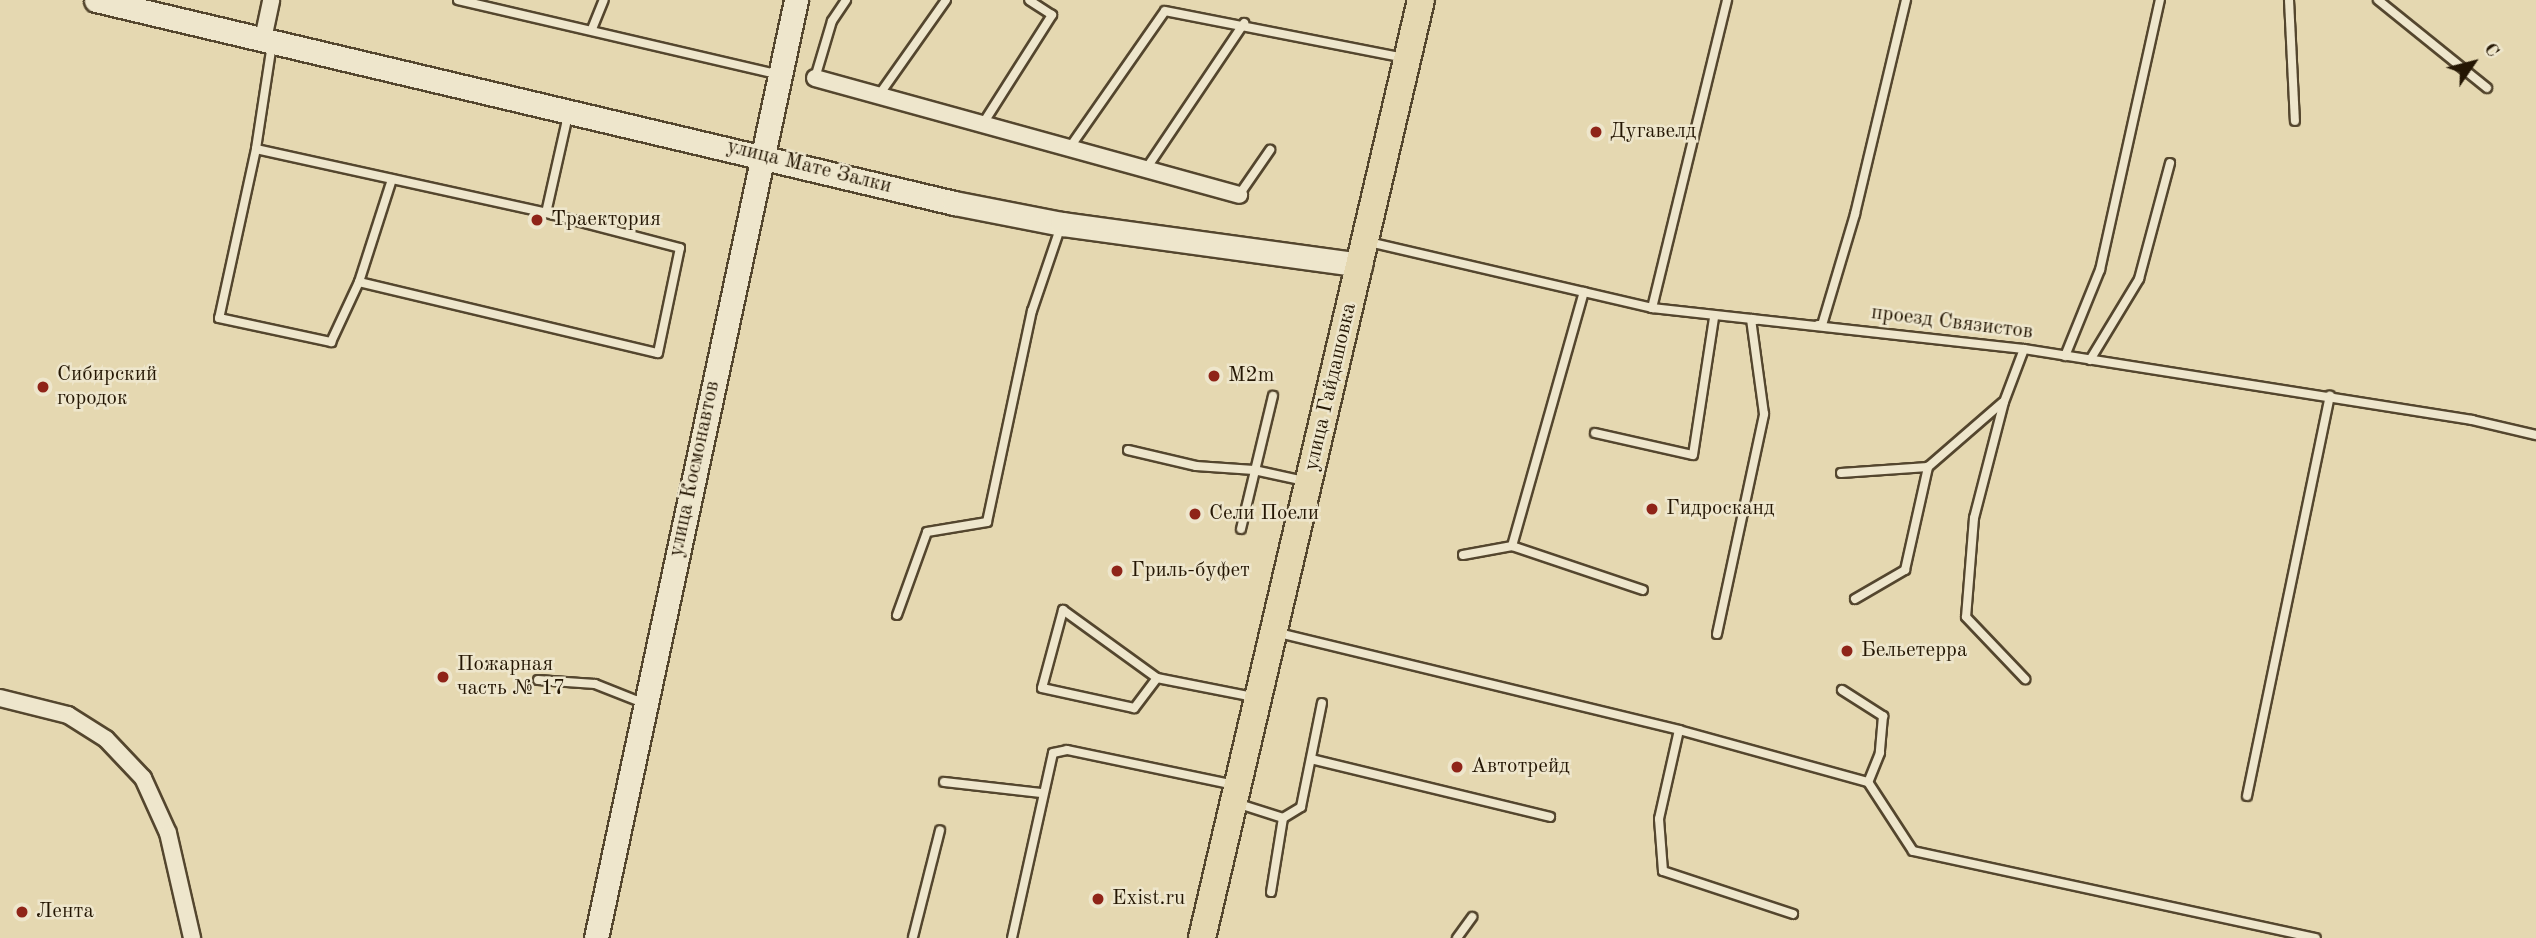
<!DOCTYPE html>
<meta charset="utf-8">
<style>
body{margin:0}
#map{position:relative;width:2536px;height:938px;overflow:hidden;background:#e5d8b1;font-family:"Old Standard TT",serif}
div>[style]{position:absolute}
.roads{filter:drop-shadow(2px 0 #54462e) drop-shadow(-2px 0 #54462e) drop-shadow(0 2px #54462e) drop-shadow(0 -2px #54462e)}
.lane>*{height:8px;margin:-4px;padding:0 4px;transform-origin:4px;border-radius:4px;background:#eee6cc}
.street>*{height:16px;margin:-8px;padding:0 8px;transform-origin:8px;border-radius:8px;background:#eee6cc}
.secondary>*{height:23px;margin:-11.5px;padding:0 11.5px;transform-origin:11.5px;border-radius:11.5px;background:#eee6cc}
.primary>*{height:26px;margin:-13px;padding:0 13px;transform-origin:13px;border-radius:13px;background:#e5d8b1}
.dots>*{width:19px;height:19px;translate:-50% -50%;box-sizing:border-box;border:4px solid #eee6cc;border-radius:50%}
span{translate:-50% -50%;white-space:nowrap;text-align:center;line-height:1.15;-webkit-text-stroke:5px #eee6cc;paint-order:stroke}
.poi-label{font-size:21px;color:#241603}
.left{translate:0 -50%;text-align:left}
.street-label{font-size:21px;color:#241603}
.north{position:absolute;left:2438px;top:28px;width:70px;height:70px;-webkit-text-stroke:5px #eee6cc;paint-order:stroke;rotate:55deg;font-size:19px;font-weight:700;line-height:28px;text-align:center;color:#241603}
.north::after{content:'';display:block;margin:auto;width:24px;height:32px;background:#241603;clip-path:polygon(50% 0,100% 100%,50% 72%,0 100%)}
</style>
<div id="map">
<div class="roads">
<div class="lane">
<div style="left:458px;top:0;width:326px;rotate:13.1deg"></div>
<div style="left:2289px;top:0;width:121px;rotate:87.2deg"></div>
<div style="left:2378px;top:0;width:140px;rotate:38.9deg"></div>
<div style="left:592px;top:29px;width:31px;rotate:-68deg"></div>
<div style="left:272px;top:44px;width:106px;rotate:98.7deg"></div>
<div style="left:256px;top:149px;width:173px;rotate:102.3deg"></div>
<div style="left:219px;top:318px;width:115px;rotate:12.1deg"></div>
<div style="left:331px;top:342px;width:66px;rotate:-65deg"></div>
<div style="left:359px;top:282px;width:108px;rotate:-72.2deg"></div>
<div style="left:815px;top:78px;width:59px;rotate:-73.4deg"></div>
<div style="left:832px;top:21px;width:25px;rotate:-56deg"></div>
<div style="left:879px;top:95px;width:116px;rotate:-54.8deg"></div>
<div style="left:984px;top:122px;width:127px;rotate:-57.6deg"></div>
<div style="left:1052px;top:15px;width:27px;rotate:-147deg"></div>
<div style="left:256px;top:149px;width:297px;rotate:12.4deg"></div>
<div style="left:546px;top:213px;width:100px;rotate:-77.3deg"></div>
<div style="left:1068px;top:150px;width:169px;rotate:-55.1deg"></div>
<div style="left:1165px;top:11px;width:245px;rotate:11.1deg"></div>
<div style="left:1146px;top:169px;width:176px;rotate:-56.1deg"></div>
<div style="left:1239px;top:195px;width:55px;rotate:-55.4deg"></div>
<div style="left:1369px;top:242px;width:291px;rotate:13.1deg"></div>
<div style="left:1652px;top:308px;width:374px;rotate:6.3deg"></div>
<div style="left:2024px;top:349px;width:454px;rotate:9deg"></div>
<div style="left:2472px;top:420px;width:66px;rotate:13.2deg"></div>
<div style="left:359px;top:282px;width:307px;rotate:13.4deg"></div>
<div style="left:658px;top:353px;width:107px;rotate:-78.2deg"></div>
<div style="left:680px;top:248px;width:138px;rotate:-165.4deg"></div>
<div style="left:1652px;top:308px;width:317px;rotate:-76.3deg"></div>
<div style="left:1818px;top:325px;width:4px"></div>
<div style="left:1822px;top:325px;width:116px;rotate:-73.4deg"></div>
<div style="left:1855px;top:214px;width:220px;rotate:-76.6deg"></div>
<div style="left:2024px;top:349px;width:57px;rotate:110.7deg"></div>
<div style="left:2004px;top:402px;width:120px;rotate:104.5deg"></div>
<div style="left:1974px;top:518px;width:99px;rotate:94.6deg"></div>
<div style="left:1966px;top:617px;width:86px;rotate:46.4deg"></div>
<div style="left:2065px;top:356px;width:93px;rotate:-67.9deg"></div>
<div style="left:2100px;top:270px;width:277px;rotate:-77.5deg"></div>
<div style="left:2090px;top:360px;width:95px;rotate:-58.8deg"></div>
<div style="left:2139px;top:279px;width:120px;rotate:-75deg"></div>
<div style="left:1595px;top:433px;width:100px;rotate:12.7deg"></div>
<div style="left:1693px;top:455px;width:140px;rotate:-81.3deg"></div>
<div style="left:1128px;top:450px;width:70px;rotate:13.2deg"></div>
<div style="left:1196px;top:466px;width:58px;rotate:3.9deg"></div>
<div style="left:1254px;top:470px;width:51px;rotate:12.4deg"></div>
<div style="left:1841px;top:473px;width:87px;rotate:-3.9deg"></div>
<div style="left:1928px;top:467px;width:98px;rotate:-40.9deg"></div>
<div style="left:1241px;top:529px;width:137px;rotate:-76.5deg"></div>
<div style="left:1512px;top:546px;width:138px;rotate:18.6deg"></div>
<div style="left:1463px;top:555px;width:50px;rotate:-10.4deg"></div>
<div style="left:1512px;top:546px;width:264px;rotate:-74.2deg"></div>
<div style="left:1855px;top:599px;width:58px;rotate:-30.1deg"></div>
<div style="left:1905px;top:570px;width:106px;rotate:-77.4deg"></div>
<div style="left:897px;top:615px;width:88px;rotate:-70.1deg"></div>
<div style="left:927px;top:532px;width:61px;rotate:-9.5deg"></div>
<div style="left:987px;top:522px;width:216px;rotate:-78deg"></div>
<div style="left:1032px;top:311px;width:90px;rotate:-71.2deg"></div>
<div style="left:1279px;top:633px;width:412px;rotate:13.6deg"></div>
<div style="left:1679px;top:730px;width:196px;rotate:15.4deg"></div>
<div style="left:1868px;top:782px;width:82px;rotate:56.9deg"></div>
<div style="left:1913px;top:851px;width:412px;rotate:12.2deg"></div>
<div style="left:1717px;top:634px;width:225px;rotate:-77.9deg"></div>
<div style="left:1764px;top:414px;width:96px;rotate:-97.8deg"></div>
<div style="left:1751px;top:319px;width:5px;rotate:11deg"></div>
<div style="left:1157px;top:678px;width:38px;rotate:127deg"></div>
<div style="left:1134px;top:708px;width:94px;rotate:-167.7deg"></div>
<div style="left:1042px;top:688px;width:81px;rotate:-74.9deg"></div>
<div style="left:1063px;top:610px;width:116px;rotate:35.9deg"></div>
<div style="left:1157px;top:678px;width:99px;rotate:11.1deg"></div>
<div style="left:538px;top:680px;width:57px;rotate:4deg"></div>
<div style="left:595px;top:684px;width:52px;rotate:21.6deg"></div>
<div style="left:1842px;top:690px;width:49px;rotate:32.4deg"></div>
<div style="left:1883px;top:716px;width:37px;rotate:95deg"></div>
<div style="left:1880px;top:753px;width:31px;rotate:112deg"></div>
<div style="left:1679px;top:730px;width:91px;rotate:102.7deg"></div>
<div style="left:1659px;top:819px;width:52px;rotate:85.6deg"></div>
<div style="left:1663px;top:871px;width:137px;rotate:18.3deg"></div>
<div style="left:1311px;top:759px;width:246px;rotate:13.6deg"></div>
<div style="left:944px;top:782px;width:98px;rotate:6.5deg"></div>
<div style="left:2247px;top:796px;width:409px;rotate:-78.3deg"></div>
<div style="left:1236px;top:803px;width:49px;rotate:17.7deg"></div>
<div style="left:1283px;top:818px;width:75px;rotate:99.2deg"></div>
<div style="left:1283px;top:818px;width:21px;rotate:-31deg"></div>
<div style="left:1301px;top:807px;width:106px;rotate:-78.6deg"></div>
<div style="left:913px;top:937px;width:110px;rotate:-75.8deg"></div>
<div style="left:1012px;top:938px;width:189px;rotate:-77.5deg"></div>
<div style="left:1053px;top:753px;width:14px;rotate:-12deg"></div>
<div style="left:1067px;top:750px;width:171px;rotate:11.8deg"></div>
<div style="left:1457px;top:938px;width:26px;rotate:-54deg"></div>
</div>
<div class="street">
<div style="left:263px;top:39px;width:40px;rotate:-78deg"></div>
<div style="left:815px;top:78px;width:440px;rotate:15.4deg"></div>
<div style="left:0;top:698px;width:70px;rotate:14deg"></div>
<div style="left:68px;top:715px;width:45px;rotate:32.3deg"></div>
<div style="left:106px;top:739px;width:54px;rotate:46.5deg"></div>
<div style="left:143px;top:778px;width:60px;rotate:65.6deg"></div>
<div style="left:168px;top:833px;width:108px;rotate:77.1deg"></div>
</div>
<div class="secondary">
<div style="left:96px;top:0;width:882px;rotate:13.31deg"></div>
<div style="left:954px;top:203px;width:110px;rotate:11deg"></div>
<div style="left:1062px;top:224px;width:301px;rotate:7.8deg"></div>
<div style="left:596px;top:938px;width:959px;rotate:-77.96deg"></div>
</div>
<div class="primary">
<div style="left:1202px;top:938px;width:963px;rotate:-76.86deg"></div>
</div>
</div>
<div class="dots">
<div style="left:1596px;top:132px;background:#8f2418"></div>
<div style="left:537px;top:220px;background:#8f2418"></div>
<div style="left:1214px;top:376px;background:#8f2418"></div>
<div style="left:43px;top:387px;background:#8f2418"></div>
<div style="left:1652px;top:509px;background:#8f2418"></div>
<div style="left:1195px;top:514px;background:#8f2418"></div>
<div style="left:1117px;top:571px;background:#8f2418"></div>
<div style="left:1847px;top:651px;background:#8f2418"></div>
<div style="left:443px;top:677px;background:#8f2418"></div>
<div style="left:1457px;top:767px;background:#8f2418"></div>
<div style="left:1098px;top:899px;background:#8f2418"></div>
<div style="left:22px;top:912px;background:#8f2418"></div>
</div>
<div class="poi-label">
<span class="left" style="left:1610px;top:132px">Дугавелд</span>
<span class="left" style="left:551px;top:220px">Траектория</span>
<span class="left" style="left:57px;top:387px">Сибирский<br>городок</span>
<span class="left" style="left:1228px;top:376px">М2m</span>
<span class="left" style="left:1666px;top:509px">Гидросканд</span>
<span class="left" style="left:1209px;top:514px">Сели Поели</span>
<span class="left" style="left:1131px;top:571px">Гриль-буфет</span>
<span class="left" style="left:1861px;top:651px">Бельетерра</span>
<span class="left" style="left:457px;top:677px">Пожарная<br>часть № 17</span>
<span class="left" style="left:1471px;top:767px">Автотрейд</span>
<span class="left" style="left:1112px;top:899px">Exist.ru</span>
<span class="left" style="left:36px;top:912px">Лента</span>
</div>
<div class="street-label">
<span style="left:809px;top:167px;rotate:14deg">улица Мате Залки</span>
<span style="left:1952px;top:323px;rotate:7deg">проезд Связистов</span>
<span style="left:1331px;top:387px;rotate:-77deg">улица Гайдашовка</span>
<span style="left:695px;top:469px;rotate:-78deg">улица Космонавтов</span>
</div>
<div class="north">С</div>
</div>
